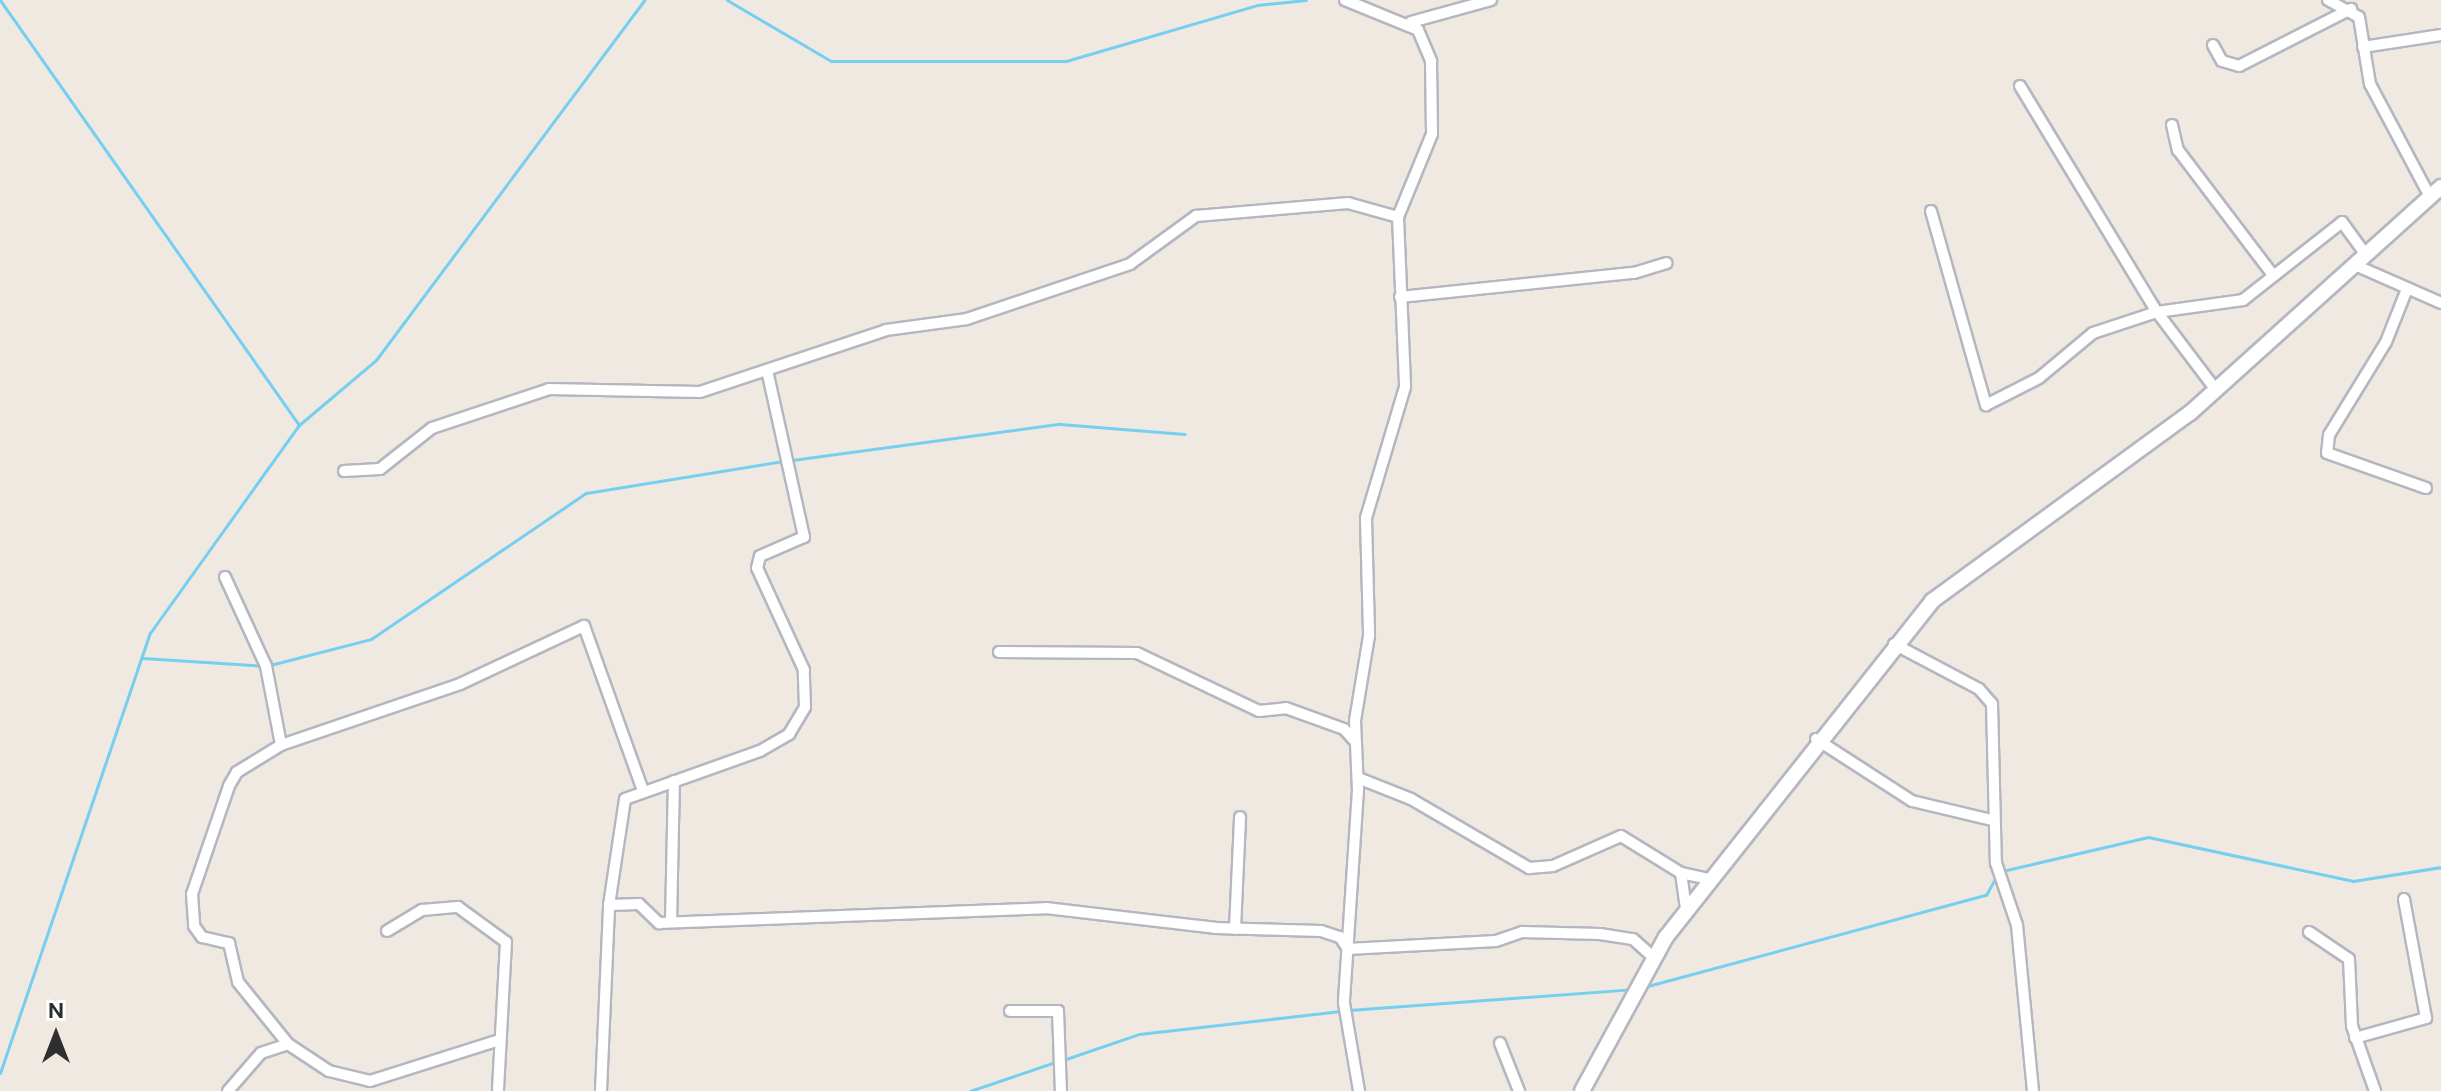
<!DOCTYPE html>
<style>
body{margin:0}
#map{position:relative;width:2441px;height:1091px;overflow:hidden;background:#efe9e1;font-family:"DM Sans",sans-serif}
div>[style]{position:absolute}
.stream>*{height:3px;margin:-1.5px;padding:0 1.5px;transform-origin:1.5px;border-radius:1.5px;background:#75cff0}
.roads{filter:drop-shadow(2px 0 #b4b7c1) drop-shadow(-2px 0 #b4b7c1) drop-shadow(0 2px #b4b7c1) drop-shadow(0 -2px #b4b7c1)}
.minor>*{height:10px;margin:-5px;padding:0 5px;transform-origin:5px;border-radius:5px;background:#fff}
.secondary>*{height:14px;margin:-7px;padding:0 7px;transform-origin:7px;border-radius:7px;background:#fff}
span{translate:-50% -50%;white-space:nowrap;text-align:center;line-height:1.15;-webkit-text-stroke:7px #fff;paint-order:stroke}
.north{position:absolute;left:16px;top:995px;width:80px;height:80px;-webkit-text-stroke:6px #fff;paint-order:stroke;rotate:0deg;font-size:22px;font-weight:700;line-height:32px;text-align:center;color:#2e2e2e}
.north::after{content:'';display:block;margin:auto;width:28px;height:36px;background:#2e2e2e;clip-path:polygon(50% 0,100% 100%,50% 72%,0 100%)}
</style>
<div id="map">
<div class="stream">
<div style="left:0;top:0;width:520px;rotate:54.87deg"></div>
<div style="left:727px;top:0;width:121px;rotate:30.4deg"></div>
<div style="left:831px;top:61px;width:235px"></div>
<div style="left:1066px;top:61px;width:199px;rotate:-16.3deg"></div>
<div style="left:1257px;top:5px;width:49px;rotate:-5.8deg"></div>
<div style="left:792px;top:460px;width:270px;rotate:-7.7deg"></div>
<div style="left:1060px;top:424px;width:125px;rotate:4.6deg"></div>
<div style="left:143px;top:658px;width:123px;rotate:3.7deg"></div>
<div style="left:266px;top:666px;width:108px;rotate:-14.4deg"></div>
<div style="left:371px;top:639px;width:260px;rotate:-34.2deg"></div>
<div style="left:586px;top:493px;width:201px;rotate:-9.2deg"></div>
<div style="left:2002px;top:871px;width:150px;rotate:-13.1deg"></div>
<div style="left:2148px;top:837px;width:210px;rotate:12.1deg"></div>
<div style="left:2353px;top:881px;width:89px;rotate:-9deg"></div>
<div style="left:1644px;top:987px;width:354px;rotate:-15.1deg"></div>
<div style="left:1986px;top:895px;width:23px;rotate:-61deg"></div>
<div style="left:1349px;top:1010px;width:285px;rotate:-4.2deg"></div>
<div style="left:1063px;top:1060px;width:80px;rotate:-18.9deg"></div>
<div style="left:1139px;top:1034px;width:203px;rotate:-6.5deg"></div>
<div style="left:0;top:1073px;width:465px;rotate:-71.2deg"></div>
<div style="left:150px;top:633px;width:256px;rotate:-54.4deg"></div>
<div style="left:299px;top:425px;width:101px;rotate:-40.2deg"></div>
<div style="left:376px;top:360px;width:449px;rotate:-53.3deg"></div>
<div style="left:970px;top:1091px;width:90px;rotate:-18.8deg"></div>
</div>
<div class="roads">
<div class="minor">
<div style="left:1345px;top:0;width:79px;rotate:22.3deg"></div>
<div style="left:1418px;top:30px;width:34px;rotate:67deg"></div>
<div style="left:1431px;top:61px;width:73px;rotate:89.2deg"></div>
<div style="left:1432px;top:134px;width:90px;rotate:112.3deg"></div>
<div style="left:1398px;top:217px;width:170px;rotate:87.6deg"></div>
<div style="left:1405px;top:387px;width:137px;rotate:106.6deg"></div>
<div style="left:1366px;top:518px;width:118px;rotate:88.5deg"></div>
<div style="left:1369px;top:636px;width:86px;rotate:99.4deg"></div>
<div style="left:1355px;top:721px;width:69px;rotate:87.5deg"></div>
<div style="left:1358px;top:790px;width:213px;rotate:93.8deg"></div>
<div style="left:1344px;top:1003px;width:89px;rotate:80.3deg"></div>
<div style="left:2328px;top:0;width:35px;rotate:29deg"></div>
<div style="left:2359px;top:17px;width:68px;rotate:80.7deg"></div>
<div style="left:2370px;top:84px;width:128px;rotate:62deg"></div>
<div style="left:1411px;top:22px;width:83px;rotate:-15.4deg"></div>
<div style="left:2213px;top:45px;width:18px;rotate:61deg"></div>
<div style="left:2222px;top:61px;width:18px;rotate:16deg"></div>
<div style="left:2239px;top:66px;width:126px;rotate:-27deg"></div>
<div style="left:2363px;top:47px;width:79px;rotate:-8.7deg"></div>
<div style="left:2020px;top:86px;width:264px;rotate:58.8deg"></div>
<div style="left:2157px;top:312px;width:98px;rotate:52.9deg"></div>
<div style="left:2172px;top:125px;width:26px;rotate:77deg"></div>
<div style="left:2178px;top:150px;width:156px;rotate:52.8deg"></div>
<div style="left:1931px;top:211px;width:202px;rotate:74.2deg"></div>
<div style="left:1986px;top:405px;width:59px;rotate:-27deg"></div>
<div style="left:2039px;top:378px;width:70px;rotate:-39.8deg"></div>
<div style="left:2093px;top:333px;width:67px;rotate:-18.2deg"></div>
<div style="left:2157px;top:312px;width:87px;rotate:-7.9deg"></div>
<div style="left:2243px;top:300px;width:126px;rotate:-38.2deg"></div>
<div style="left:2342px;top:222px;width:41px;rotate:54deg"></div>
<div style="left:2355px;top:265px;width:94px;rotate:23.8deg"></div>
<div style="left:2407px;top:289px;width:57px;rotate:111.6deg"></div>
<div style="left:2386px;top:342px;width:109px;rotate:121.5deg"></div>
<div style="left:2329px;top:435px;width:18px;rotate:96deg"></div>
<div style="left:2327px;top:453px;width:105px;rotate:19.5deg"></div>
<div style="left:1400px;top:297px;width:235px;rotate:-5.9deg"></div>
<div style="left:1634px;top:273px;width:34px;rotate:-17deg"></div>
<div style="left:344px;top:471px;width:36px;rotate:-3deg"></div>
<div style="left:380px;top:469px;width:66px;rotate:-38.3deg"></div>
<div style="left:432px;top:428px;width:123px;rotate:-18.4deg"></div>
<div style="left:549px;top:389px;width:151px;rotate:1.1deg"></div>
<div style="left:700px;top:392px;width:196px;rotate:-18.4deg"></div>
<div style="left:886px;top:330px;width:82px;rotate:-7.7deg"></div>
<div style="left:967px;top:319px;width:172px;rotate:-18.6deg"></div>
<div style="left:1130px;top:264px;width:82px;rotate:-36deg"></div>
<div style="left:1196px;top:216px;width:153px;rotate:-4.9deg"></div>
<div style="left:1348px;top:203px;width:52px;rotate:15.6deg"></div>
<div style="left:225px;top:577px;width:98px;rotate:65.3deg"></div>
<div style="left:266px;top:666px;width:80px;rotate:79.2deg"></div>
<div style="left:281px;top:745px;width:52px;rotate:148.5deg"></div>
<div style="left:237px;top:772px;width:16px;rotate:120deg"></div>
<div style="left:229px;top:786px;width:114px;rotate:108.9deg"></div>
<div style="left:192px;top:894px;width:32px;rotate:86deg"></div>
<div style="left:194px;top:926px;width:14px;rotate:54deg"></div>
<div style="left:202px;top:937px;width:28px;rotate:13deg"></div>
<div style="left:229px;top:943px;width:40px;rotate:77deg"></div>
<div style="left:238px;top:982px;width:80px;rotate:51.1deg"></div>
<div style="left:288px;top:1044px;width:49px;rotate:33.4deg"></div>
<div style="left:329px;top:1071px;width:42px;rotate:13.7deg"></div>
<div style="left:370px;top:1081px;width:135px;rotate:-17.6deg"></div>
<div style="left:1894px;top:644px;width:96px;rotate:27.9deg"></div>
<div style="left:1979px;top:689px;width:20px;rotate:49deg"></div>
<div style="left:1992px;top:704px;width:159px;rotate:88.6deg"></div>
<div style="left:1996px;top:863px;width:65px;rotate:71.3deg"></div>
<div style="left:2017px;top:925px;width:167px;rotate:84.5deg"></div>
<div style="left:999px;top:652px;width:138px;rotate:0.4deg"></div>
<div style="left:1137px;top:653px;width:135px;rotate:25.4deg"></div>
<div style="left:1259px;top:711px;width:27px;rotate:-6deg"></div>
<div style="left:1286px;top:708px;width:62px;rotate:19.9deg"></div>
<div style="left:1344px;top:729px;width:15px;rotate:48deg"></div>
<div style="left:1816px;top:739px;width:114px;rotate:32.9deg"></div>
<div style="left:1912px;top:801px;width:82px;rotate:13.4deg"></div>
<div style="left:281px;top:745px;width:189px;rotate:-18.8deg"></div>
<div style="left:460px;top:684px;width:137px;rotate:-25.1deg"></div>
<div style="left:584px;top:626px;width:172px;rotate:70.3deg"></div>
<div style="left:1358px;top:778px;width:57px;rotate:21.6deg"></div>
<div style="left:1411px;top:799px;width:137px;rotate:30.3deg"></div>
<div style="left:1529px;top:868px;width:24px;rotate:-5deg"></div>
<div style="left:1553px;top:866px;width:74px;rotate:-23.8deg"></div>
<div style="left:1621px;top:836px;width:70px;rotate:31.7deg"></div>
<div style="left:1681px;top:873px;width:29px;rotate:12deg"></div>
<div style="left:1681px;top:873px;width:36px;rotate:82deg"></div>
<div style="left:609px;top:905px;width:30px;rotate:-2deg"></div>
<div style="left:639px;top:904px;width:28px;rotate:44deg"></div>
<div style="left:659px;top:923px;width:387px;rotate:-2.2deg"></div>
<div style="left:1046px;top:908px;width:170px;rotate:6.7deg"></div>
<div style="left:1215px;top:928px;width:106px;rotate:1.6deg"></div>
<div style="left:1321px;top:931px;width:20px;rotate:18deg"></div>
<div style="left:1340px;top:937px;width:14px;rotate:56deg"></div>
<div style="left:1348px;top:949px;width:148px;rotate:-3.1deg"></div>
<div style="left:1496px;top:941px;width:28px;rotate:-19deg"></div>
<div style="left:1522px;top:932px;width:78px;rotate:1.5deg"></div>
<div style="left:1600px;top:934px;width:33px;rotate:9deg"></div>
<div style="left:1633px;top:939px;width:25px;rotate:42deg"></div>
<div style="left:671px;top:922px;width:141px;rotate:-88.8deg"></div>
<div style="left:1235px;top:929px;width:112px;rotate:-87.4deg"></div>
<div style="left:387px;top:931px;width:41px;rotate:-31deg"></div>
<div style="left:422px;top:910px;width:36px;rotate:-5deg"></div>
<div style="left:458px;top:907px;width:59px;rotate:36.1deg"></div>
<div style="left:506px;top:942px;width:149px;rotate:93.1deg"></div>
<div style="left:2309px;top:932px;width:48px;rotate:34deg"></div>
<div style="left:2349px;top:959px;width:67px;rotate:87.4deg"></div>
<div style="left:2352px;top:1026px;width:69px;rotate:70.5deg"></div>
<div style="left:1010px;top:1011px;width:48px"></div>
<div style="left:1058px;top:1011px;width:80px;rotate:87.9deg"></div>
<div style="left:2355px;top:1038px;width:74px;rotate:-15.7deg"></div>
<div style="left:2426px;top:1018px;width:121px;rotate:-100.5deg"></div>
<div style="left:1500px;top:1043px;width:52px;rotate:68.4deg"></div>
<div style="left:228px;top:1091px;width:50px;rotate:-49deg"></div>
<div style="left:261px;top:1053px;width:28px;rotate:-18deg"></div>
<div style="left:601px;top:1091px;width:186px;rotate:-87.5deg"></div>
<div style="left:609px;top:905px;width:107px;rotate:-81.4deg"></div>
<div style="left:625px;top:799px;width:143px;rotate:-19.6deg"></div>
<div style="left:760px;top:751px;width:34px;rotate:-30deg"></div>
<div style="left:789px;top:734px;width:31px;rotate:-59deg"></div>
<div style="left:805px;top:707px;width:37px;rotate:-92deg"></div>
<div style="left:804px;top:670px;width:112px;rotate:-114.7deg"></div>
<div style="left:757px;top:568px;width:12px;rotate:-76deg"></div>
<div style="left:760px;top:556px;width:48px;rotate:-23.4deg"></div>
<div style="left:804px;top:537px;width:167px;rotate:-102.5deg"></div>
</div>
<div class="secondary">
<div style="left:1582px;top:1091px;width:175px;rotate:-61.4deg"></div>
<div style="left:1666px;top:937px;width:429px;rotate:-51.6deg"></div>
<div style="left:1932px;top:601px;width:319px;rotate:-36.1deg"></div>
<div style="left:2190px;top:413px;width:338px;rotate:-42deg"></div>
</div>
</div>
<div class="north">N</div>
</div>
